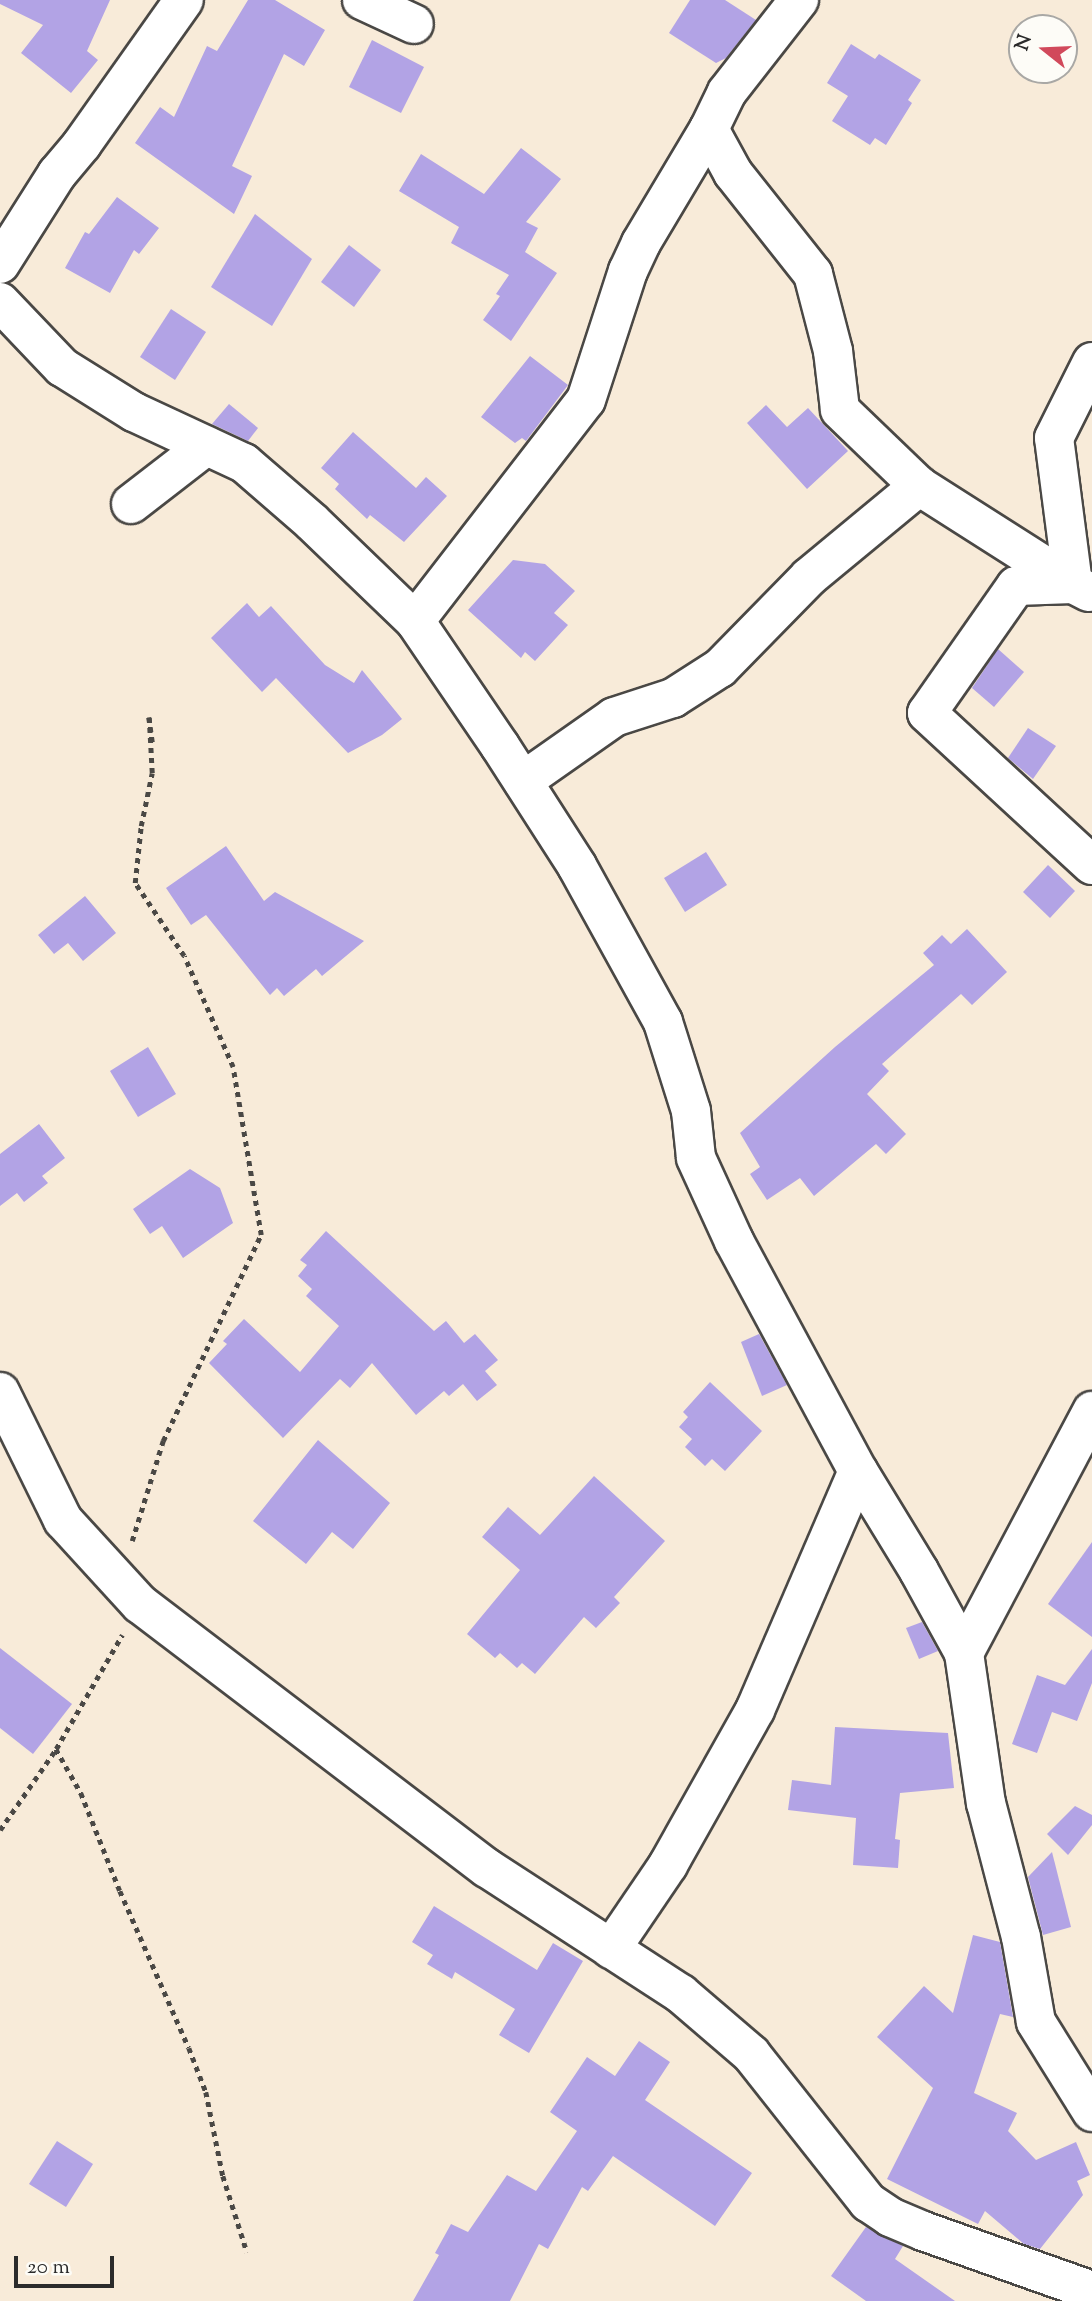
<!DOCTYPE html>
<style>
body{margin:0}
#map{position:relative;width:1092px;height:2301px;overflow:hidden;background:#f8ebd9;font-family:"Sorts Mill Goudy",serif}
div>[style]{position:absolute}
.building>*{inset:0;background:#b2a3e5}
.path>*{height:4.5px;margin-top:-2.25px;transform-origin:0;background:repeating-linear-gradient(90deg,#4a4845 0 5px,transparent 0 10px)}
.roads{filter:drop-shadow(2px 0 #4a4845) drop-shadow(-2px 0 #4a4845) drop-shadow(0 2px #4a4845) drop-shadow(0 -2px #4a4845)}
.minor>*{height:38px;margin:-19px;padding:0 19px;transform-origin:19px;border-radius:19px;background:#fff}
span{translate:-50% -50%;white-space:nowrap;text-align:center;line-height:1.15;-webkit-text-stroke:5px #fdfcf7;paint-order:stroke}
.north{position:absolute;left:1008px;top:14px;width:70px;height:70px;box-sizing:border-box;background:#fdfcf7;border:2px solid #a9a8a5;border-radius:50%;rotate:288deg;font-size:19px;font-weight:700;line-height:28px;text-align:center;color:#2b2b2b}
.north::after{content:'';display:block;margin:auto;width:24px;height:32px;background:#d1495b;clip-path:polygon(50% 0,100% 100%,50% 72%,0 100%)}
.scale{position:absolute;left:14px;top:2256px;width:100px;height:32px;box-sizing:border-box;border:4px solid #2b2b2b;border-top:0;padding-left:9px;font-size:21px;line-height:24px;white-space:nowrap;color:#2b2b2b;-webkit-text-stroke:5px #fdfcf7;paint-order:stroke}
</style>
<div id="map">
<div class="building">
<div style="clip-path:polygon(0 0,110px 0,87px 51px,98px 60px,71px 93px,21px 53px,43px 25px,0 4px)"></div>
<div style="clip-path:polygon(248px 0,275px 0,325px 30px,304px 66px,284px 54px,232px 166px,252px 176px,234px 214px,135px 143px,160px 107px,174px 117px,207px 46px,217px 51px)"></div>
<div style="clip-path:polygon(690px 0,725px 0,756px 20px,726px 58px,716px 63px,669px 33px)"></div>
<div style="clip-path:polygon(372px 40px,424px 67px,401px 113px,349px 87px)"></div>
<div style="clip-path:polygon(851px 44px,875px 59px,879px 54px,921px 80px,908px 100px,912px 103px,886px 145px,875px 138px,870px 145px,832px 121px,848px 96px,827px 83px)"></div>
<div style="clip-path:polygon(521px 148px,561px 179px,526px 222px,538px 228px,525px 252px,557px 273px,511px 341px,483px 320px,500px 296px,496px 294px,509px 275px,451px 243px,459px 227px,399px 191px,421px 154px,484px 194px)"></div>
<div style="clip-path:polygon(117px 197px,159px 228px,139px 254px,134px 250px,110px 293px,65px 268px,85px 232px,89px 234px)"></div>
<div style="clip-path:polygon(255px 214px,312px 259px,272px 326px,211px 287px)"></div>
<div style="clip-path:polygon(349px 245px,381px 270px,354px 307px,321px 282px)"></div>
<div style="clip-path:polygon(171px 309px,206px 332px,175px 380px,140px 357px)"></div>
<div style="clip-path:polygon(530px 356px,568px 385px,526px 441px,522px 438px,515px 443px,481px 417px)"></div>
<div style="clip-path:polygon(229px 404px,258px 428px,248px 441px,212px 424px)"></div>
<div style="clip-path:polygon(766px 405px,787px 427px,808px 408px,848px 451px,807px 489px,747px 423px)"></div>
<div style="clip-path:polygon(353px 432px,416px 488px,426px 477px,447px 496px,404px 542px,370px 515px,367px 519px,335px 489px,339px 484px,321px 468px)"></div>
<div style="clip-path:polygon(513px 560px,545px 564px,575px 591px,554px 613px,568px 625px,535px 661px,525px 652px,521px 658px,468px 610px)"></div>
<div style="clip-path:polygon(247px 603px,259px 617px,271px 606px,325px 665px,354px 683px,362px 670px,402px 719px,382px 735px,348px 753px,276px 678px,262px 692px,211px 638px)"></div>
<div style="clip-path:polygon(998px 649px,1024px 672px,994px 707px,972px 688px)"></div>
<div style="clip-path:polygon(1028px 728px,1056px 746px,1033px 779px,1008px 758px)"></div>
<div style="clip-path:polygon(226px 846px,264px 901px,275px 892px,364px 941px,322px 976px,316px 969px,284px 996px,277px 988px,270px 995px,206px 915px,191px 925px,166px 888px)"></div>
<div style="clip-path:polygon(706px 852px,727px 885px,685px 912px,664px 878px)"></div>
<div style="clip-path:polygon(1048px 865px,1075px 891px,1050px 918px,1023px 892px)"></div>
<div style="clip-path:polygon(85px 896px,116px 933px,83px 961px,68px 943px,54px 954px,38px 935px)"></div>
<div style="clip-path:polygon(967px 929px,1007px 972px,972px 1005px,961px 994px,882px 1064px,889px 1071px,867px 1094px,906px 1134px,886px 1154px,876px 1144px,814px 1196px,800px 1178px,767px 1200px,750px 1174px,760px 1167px,740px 1133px,835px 1047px,934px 965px,923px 953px,942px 935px,951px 944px)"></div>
<div style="clip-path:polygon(148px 1047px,176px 1094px,138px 1117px,110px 1071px)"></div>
<div style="clip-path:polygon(39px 1124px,65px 1158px,42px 1176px,48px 1183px,24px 1202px,17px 1193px,0 1206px,0 1154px)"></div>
<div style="clip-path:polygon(190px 1169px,220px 1188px,233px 1223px,183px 1258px,162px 1226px,150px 1234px,133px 1209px)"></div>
<div style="clip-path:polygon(326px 1231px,434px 1331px,446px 1321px,464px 1343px,475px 1334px,498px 1360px,485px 1371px,497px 1385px,477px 1401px,463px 1384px,449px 1396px,444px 1391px,416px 1415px,372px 1363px,350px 1388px,340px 1379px,283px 1438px,209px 1363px,227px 1344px,223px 1341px,244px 1319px,300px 1372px,339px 1326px,306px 1296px,312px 1289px,298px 1276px,307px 1265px,300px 1260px)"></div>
<div style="clip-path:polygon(759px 1334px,787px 1385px,762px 1396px,741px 1342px)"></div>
<div style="clip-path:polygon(710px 1382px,762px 1431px,725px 1471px,712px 1459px,705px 1466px,685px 1447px,692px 1439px,679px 1427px,688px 1417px,683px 1412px)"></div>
<div style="clip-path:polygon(318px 1440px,390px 1503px,353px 1549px,332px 1532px,306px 1564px,253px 1521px)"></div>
<div style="clip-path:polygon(594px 1476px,665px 1541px,614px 1597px,620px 1603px,596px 1628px,584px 1617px,535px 1674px,522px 1663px,517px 1668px,500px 1653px,495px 1658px,467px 1634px,520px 1570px,482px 1537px,508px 1507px,540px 1535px)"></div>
<div style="clip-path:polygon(1092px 1542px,1092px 1637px,1048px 1604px)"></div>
<div style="clip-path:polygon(922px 1622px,938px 1651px,919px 1659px,906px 1628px)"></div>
<div style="clip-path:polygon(0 1648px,72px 1704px,33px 1754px,0 1728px)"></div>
<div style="clip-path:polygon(1092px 1649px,1092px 1683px,1077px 1721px,1052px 1712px,1037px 1753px,1012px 1744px,1037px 1675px,1065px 1685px)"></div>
<div style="clip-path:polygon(835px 1727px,948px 1733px,954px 1788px,900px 1793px,895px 1839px,900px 1840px,898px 1868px,853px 1865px,856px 1818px,788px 1810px,792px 1780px,831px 1785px)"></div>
<div style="clip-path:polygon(1075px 1806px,1092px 1815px,1092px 1825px,1068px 1855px,1047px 1834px)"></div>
<div style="clip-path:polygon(1052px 1852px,1071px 1927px,1043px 1935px,1028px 1877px)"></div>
<div style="clip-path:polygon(434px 1906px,537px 1970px,553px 1943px,583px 1961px,529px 2053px,499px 2035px,515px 2009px,455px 1972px,452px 1979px,427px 1964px,433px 1955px,412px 1942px)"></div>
<div style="clip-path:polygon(973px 1935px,1000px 1942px,1013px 2017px,1000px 2014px,974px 2093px,1017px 2113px,1008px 2131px,1036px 2160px,1076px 2142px,1090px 2175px,1077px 2181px,1083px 2195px,1040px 2249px,1024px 2244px,985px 2211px,978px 2224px,887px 2179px,933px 2088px,877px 2037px,924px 1986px,953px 2013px)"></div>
<div style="clip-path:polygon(639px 2041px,670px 2062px,645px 2100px,752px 2173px,715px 2226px,613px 2156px,588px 2191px,582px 2187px,548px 2249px,539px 2244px,510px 2301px,413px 2301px,439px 2255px,435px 2253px,451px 2224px,468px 2232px,507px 2175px,536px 2191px,577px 2131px,550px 2112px,587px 2057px,615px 2076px)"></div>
<div style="clip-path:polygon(57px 2141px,93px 2164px,66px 2207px,29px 2184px)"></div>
<div style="clip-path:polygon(866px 2227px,903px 2246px,895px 2259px,955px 2301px,866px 2301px,831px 2276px)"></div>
</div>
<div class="path">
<div style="left:132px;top:1541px;width:105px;rotate:-72.8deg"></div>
<div style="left:163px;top:1441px;width:228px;rotate:-64.6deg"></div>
<div style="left:261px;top:1235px;width:170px;rotate:-99.5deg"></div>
<div style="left:233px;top:1067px;width:121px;rotate:-113.8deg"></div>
<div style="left:184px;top:956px;width:88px;rotate:-123.9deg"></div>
<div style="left:135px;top:883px;width:57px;rotate:-84deg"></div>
<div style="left:141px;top:826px;width:54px;rotate:-78.3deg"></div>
<div style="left:152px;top:773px;width:56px;rotate:-93.1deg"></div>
<div style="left:149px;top:717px;width:29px;rotate:82deg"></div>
<div style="left:56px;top:1749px;width:51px;rotate:60.4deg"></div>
<div style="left:81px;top:1793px;width:105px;rotate:68.3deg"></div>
<div style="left:120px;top:1891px;width:171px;rotate:66.3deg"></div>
<div style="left:189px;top:2048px;width:47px;rotate:68.9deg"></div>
<div style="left:206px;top:2092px;width:86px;rotate:78.6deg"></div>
<div style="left:223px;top:2176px;width:80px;rotate:72.5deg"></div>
<div style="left:0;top:1830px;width:98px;rotate:-55.3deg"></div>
<div style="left:56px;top:1749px;width:132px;rotate:-59.9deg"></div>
</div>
<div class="roads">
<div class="minor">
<div style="left:362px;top:0;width:57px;rotate:24.8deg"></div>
<div style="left:709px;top:129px;width:50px;rotate:61.4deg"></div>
<div style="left:733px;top:173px;width:129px;rotate:51.6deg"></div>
<div style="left:813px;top:274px;width:80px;rotate:75.4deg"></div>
<div style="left:833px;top:351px;width:59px;rotate:83.2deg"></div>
<div style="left:840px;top:410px;width:110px;rotate:43.9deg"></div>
<div style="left:919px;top:486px;width:183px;rotate:32.5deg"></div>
<div style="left:1073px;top:584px;width:57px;rotate:178deg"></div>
<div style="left:1016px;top:586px;width:155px;rotate:125deg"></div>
<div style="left:927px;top:713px;width:224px;rotate:42.7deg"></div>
<div style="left:0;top:264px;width:107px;rotate:-57.7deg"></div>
<div style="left:57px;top:174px;width:39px;rotate:-50deg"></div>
<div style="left:82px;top:144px;width:176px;rotate:-54.7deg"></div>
<div style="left:0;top:302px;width:90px;rotate:46.4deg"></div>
<div style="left:62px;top:367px;width:85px;rotate:32deg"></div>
<div style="left:134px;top:412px;width:121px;rotate:24.9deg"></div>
<div style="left:244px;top:463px;width:90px;rotate:40.9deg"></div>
<div style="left:312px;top:522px;width:143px;rotate:43.9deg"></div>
<div style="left:415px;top:621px;width:151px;rotate:55.8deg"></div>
<div style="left:500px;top:746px;width:143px;rotate:57.3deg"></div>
<div style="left:577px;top:866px;width:178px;rotate:61.1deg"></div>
<div style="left:663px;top:1022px;width:93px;rotate:72.5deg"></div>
<div style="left:691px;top:1111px;width:47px;rotate:83.9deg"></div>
<div style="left:696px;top:1158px;width:91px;rotate:65.4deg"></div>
<div style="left:734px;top:1241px;width:261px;rotate:61.7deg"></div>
<div style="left:858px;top:1471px;width:117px;rotate:58.6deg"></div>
<div style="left:919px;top:1571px;width:94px;rotate:61.2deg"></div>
<div style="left:964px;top:1653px;width:152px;rotate:81.7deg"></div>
<div style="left:986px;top:1803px;width:138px;rotate:75.4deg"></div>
<div style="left:1021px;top:1937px;width:86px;rotate:80deg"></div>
<div style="left:1036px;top:2022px;width:106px;rotate:58.1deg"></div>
<div style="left:131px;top:504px;width:95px;rotate:-37.7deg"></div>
<div style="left:1089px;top:592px;width:18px;rotate:-153deg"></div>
<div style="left:1073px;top:584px;width:147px;rotate:-97.4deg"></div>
<div style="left:1054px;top:438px;width:85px;rotate:-63.4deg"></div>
<div style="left:415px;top:621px;width:279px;rotate:-52.3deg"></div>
<div style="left:586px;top:400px;width:136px;rotate:-72deg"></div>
<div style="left:628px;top:271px;width:31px;rotate:-65deg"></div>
<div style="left:641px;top:243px;width:133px;rotate:-59.2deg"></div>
<div style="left:709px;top:129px;width:41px;rotate:-64.1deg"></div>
<div style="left:727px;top:92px;width:117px;rotate:-52deg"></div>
<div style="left:523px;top:781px;width:111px;rotate:-35.1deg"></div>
<div style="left:614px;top:717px;width:62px;rotate:-17.9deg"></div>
<div style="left:673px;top:698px;width:56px;rotate:-32.6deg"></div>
<div style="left:720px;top:668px;width:127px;rotate:-45.6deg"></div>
<div style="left:809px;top:577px;width:143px;rotate:-39.6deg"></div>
<div style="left:0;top:1392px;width:143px;rotate:63.8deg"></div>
<div style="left:63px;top:1520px;width:114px;rotate:47.5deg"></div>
<div style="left:140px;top:1604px;width:436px;rotate:37.3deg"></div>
<div style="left:487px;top:1868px;width:231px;rotate:33deg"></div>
<div style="left:681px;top:1994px;width:92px;rotate:40.6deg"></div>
<div style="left:751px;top:2054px;width:189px;rotate:51.7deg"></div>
<div style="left:868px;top:2202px;width:27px;rotate:34deg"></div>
<div style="left:890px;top:2217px;width:36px;rotate:23deg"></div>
<div style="left:923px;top:2231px;width:179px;rotate:19.5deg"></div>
<div style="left:964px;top:1653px;width:274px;rotate:-62.1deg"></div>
<div style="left:611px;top:1949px;width:102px;rotate:-55.8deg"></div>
<div style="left:668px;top:1865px;width:178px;rotate:-60.7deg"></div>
<div style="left:755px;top:1710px;width:260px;rotate:-66.7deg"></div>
</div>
</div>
<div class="north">N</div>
<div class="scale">20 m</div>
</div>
